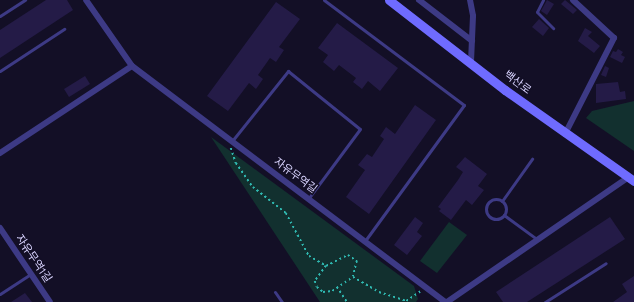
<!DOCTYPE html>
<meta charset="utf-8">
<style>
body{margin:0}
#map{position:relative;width:634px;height:302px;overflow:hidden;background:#130f26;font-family:"Work Sans","Noto Sans KR",sans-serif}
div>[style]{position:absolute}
.green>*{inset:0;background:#12302f}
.building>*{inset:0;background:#241b47}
.path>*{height:1.5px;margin-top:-0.75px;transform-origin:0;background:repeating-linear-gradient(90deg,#2fb8b0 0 2px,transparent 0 5px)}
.lane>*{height:3px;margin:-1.5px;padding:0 1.5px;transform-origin:1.5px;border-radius:1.5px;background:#3d3a85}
.lane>.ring{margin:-1.5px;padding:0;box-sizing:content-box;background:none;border:3px solid #3d3a85;border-radius:50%}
.street>*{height:6px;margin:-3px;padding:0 3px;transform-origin:3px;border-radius:3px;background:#3d3a85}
.secondary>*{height:9px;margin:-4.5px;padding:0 4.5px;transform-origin:4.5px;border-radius:4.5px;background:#6f6bff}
span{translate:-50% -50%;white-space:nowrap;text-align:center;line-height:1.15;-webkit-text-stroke:3px #130f26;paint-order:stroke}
.street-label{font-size:11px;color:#d9d4ff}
</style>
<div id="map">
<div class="green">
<div style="clip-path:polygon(634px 101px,634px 151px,586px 118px,592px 111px)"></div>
<div style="clip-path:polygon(211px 137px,414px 286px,418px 299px,416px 302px,320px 302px)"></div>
<div style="clip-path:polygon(449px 222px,467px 235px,437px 273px,420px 261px)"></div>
</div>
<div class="building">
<div style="clip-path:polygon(46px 0,67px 0,73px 10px,0 58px,0 30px)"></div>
<div style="clip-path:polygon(547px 0,554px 4px,547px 15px,541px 11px)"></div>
<div style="clip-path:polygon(565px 0,577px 10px,573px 14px,561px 4px)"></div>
<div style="clip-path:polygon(276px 2px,300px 19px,279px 47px,284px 50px,276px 62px,270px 58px,258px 75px,263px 79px,256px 89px,249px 83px,228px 111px,207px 96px)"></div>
<div style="clip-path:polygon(539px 19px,549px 28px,543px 36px,532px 27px)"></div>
<div style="clip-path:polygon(337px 23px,398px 68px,380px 91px,368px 81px,362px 89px,353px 82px,356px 78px,339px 65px,334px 71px,323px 62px,328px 55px,318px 48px)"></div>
<div style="clip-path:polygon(585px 28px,592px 32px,588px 36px,600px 46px,594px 53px,578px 41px)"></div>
<div style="clip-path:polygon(618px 49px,623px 52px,621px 55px,625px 57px,622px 63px,610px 57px,613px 51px,616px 52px)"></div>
<div style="clip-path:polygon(605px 66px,609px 68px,606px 77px,601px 75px)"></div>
<div style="clip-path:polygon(85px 76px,90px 84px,69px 97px,64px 89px)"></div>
<div style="clip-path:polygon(618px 82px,620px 92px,625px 91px,626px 99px,596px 103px,596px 84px)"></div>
<div style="clip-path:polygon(415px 105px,436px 120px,369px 214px,346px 197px,365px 170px,358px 165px,367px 154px,372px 157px,384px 139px,380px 136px,386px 127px,395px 134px)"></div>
<div style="clip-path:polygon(465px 157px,487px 174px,478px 186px,484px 190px,472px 205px,466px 200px,451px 220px,439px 211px,441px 209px,438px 207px,458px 180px,463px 172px,456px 167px)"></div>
<div style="clip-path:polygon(415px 217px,423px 223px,417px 232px,422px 236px,407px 255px,394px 245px)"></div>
<div style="clip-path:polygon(610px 217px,625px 239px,527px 302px,503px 302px,496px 292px)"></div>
<div style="clip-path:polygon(634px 276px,634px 302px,613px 302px,627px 292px,622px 284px)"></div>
<div style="clip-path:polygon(25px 293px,32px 302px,11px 302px)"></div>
</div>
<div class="path">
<div style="left:231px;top:148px;width:16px;rotate:72deg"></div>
<div style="left:236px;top:163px;width:29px;rotate:55deg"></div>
<div style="left:253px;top:187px;width:42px;rotate:38.2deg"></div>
<div style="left:286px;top:213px;width:49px;rotate:61.9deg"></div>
<div style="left:309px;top:256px;width:20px;rotate:30deg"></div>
<div style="left:326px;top:266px;width:25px;rotate:-27deg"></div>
<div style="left:348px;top:255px;width:11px;rotate:34deg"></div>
<div style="left:357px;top:261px;width:16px;rotate:104deg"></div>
<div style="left:353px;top:277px;width:30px;rotate:30deg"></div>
<div style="left:379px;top:292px;width:28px;rotate:18deg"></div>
<div style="left:406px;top:301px;width:18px;rotate:-34deg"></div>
<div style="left:326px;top:266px;width:19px;rotate:126deg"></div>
<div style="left:315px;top:281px;width:6px;rotate:72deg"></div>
<div style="left:317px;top:287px;width:8px;rotate:40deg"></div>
<div style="left:323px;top:292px;width:9px;rotate:-6deg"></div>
<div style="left:332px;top:291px;width:25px;rotate:-34deg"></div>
<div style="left:337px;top:287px;width:18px;rotate:56deg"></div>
</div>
<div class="lane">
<div style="left:324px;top:0;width:175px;rotate:36.9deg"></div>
<div style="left:464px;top:105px;width:168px;rotate:126.1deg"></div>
<div style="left:543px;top:0;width:13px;rotate:117deg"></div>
<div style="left:537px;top:12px;width:23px;rotate:45deg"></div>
<div style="left:0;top:16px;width:30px;rotate:-33deg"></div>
<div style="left:0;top:71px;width:77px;rotate:-33.3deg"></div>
<div style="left:232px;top:141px;width:90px;rotate:-51.3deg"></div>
<div style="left:288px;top:71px;width:92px;rotate:38.9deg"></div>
<div style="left:360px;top:129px;width:87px;rotate:126.6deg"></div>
<div class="ring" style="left:486px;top:199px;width:17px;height:17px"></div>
<div style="left:502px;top:201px;width:52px;rotate:-54.5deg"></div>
<div style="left:504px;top:215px;width:42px;rotate:36.3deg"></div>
<div style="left:275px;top:292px;width:12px;rotate:55deg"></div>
<div style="left:0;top:294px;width:37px;rotate:-33deg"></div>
<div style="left:545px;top:302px;width:72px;rotate:-32.6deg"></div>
</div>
<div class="street">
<div style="left:419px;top:0;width:67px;rotate:37.7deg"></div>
<div style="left:470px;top:0;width:16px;rotate:79deg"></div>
<div style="left:473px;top:16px;width:46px;rotate:92.5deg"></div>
<div style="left:132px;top:66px;width:392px;rotate:37deg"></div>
<div style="left:565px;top:134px;width:108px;rotate:-63deg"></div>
<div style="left:614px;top:38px;width:56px;rotate:-137.2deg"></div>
<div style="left:0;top:153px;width:158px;rotate:-33.4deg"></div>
<div style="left:132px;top:66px;width:80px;rotate:-124.9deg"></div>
<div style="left:0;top:228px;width:89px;rotate:56deg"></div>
<div style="left:447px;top:302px;width:221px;rotate:-34.5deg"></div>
</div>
<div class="secondary">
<div style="left:389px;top:0;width:147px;rotate:37.8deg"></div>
<div style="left:505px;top:90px;width:158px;rotate:35.2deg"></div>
</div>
<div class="street-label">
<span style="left:517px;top:83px;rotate:37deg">백산로</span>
<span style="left:295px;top:176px;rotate:37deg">자유무역길</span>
<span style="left:33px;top:259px;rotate:56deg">자유무역1길</span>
</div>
</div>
